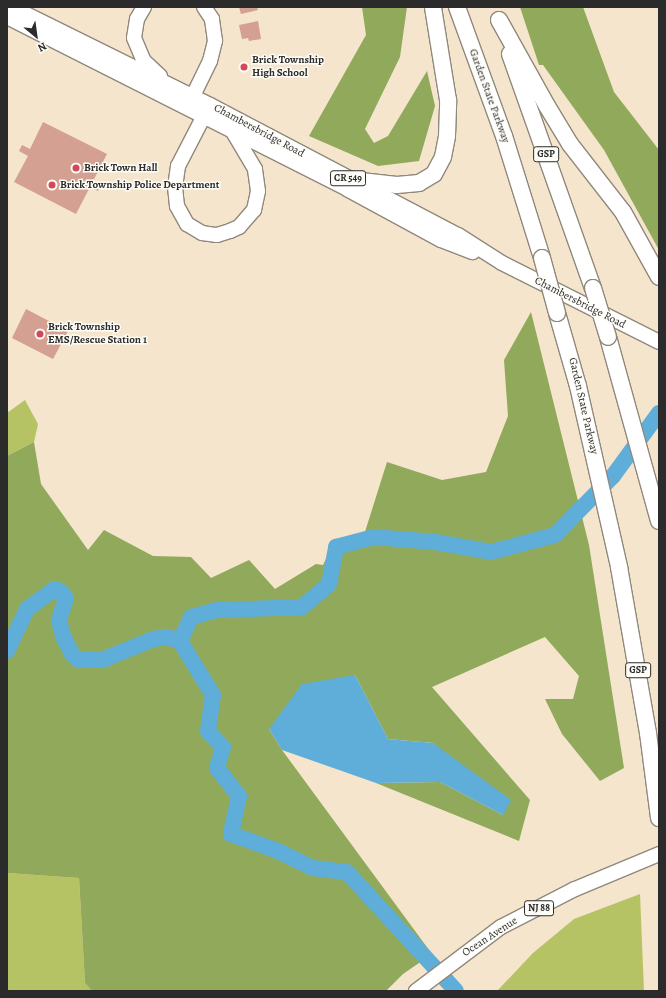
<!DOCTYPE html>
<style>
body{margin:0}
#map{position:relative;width:666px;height:998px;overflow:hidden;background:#f4e5cc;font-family:Alegreya,serif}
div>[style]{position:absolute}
.green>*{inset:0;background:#b6c365}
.forest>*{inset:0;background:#90a95a}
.water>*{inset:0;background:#5faed9}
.river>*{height:16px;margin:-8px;padding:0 8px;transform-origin:8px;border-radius:8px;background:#5faed9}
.building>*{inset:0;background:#d3a092}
.roads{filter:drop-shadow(1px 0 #90887c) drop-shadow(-1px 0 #90887c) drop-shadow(0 1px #90887c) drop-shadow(0 -1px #90887c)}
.major>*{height:14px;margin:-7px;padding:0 7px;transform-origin:7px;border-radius:7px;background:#fff}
.highway>*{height:16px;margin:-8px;padding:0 8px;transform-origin:8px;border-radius:8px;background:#fff}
.bridges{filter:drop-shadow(1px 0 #90887c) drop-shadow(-1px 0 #90887c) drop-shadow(0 1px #90887c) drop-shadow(0 -1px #90887c)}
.highway-bridge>*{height:16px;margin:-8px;padding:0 8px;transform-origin:8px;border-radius:8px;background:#fff}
.dots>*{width:11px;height:11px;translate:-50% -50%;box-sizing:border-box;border:2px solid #fdfcf7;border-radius:50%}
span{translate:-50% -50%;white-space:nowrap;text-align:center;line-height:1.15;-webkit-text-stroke:3px #fdfcf7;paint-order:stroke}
.shield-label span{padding:1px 3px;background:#fdfcf7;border:1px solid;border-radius:3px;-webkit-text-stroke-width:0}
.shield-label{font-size:10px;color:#2b2b2b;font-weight:700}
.poi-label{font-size:11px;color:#2b2b2b;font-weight:700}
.left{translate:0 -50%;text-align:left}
.street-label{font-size:11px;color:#2b2b2b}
.frame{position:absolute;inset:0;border:8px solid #2b2b2b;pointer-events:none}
.north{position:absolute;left:16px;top:16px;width:40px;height:40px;-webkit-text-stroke:3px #fdfcf7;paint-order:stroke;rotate:151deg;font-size:11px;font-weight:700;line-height:16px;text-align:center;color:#2b2b2b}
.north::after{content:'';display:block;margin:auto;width:14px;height:18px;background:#2b2b2b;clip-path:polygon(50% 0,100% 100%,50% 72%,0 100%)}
</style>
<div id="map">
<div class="green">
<div style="clip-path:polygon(25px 400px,38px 424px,34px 442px,7px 456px,7px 413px)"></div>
<div style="clip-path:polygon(7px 873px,79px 878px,85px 983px,92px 991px,7px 991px)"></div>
<div style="clip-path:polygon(640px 894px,644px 991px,497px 991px,533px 953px,574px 919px)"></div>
</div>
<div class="forest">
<div style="clip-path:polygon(362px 7px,407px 7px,400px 57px,365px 129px,374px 143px,388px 136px,427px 71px,435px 106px,419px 161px,378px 166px,309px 136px,366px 35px)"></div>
<div style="clip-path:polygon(520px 7px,583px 7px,614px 92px,659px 150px,659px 250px,604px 150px,543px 65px,539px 65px)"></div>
<div style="clip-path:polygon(531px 312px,589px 545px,624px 768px,600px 781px,562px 734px,545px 699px,573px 699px,579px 676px,545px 637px,432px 687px,530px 800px,519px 841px,376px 783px,440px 782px,503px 815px,433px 743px,388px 739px,355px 675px,269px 729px,282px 750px,432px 954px,403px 974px,386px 991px,92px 991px,85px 983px,79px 878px,7px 873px,7px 456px,34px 442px,41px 484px,88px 550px,104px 530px,153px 556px,191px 557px,211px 578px,249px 560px,275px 589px,316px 564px,323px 565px,327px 557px,364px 535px,387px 462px,442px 480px,486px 472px,508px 416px,504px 360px)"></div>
</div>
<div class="water">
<div style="clip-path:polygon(355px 675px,388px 739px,433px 743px,511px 800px,503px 815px,440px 782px,376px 783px,282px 750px,269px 729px,302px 684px)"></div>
</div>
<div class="river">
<div style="left:180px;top:641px;width:26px;rotate:-65deg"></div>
<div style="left:191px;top:617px;width:28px;rotate:-15deg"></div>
<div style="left:218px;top:610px;width:84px;rotate:-2deg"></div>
<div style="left:302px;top:607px;width:35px;rotate:-40deg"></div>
<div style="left:329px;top:584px;width:38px;rotate:-79deg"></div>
<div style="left:336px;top:547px;width:39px;rotate:-15deg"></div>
<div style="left:374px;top:537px;width:61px;rotate:4.7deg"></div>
<div style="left:435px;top:542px;width:57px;rotate:10.1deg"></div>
<div style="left:491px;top:552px;width:66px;rotate:-14.9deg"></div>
<div style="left:555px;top:535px;width:83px;rotate:-45.5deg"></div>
<div style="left:613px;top:476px;width:78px;rotate:-53.9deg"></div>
<div style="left:180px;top:641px;width:63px;rotate:58.6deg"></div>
<div style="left:213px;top:695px;width:36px;rotate:98deg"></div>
<div style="left:208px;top:731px;width:22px;rotate:47deg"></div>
<div style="left:223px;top:747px;width:22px;rotate:106deg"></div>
<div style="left:217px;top:768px;width:36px;rotate:52deg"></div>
<div style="left:239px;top:796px;width:39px;rotate:102deg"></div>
<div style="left:231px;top:834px;width:50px;rotate:19.9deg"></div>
<div style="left:278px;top:851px;width:39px;rotate:26deg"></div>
<div style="left:313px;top:868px;width:34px;rotate:7deg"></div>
<div style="left:347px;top:872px;width:161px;rotate:47.5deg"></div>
<div style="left:7px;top:651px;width:47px;rotate:-64.5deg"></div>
<div style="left:27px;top:609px;width:34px;rotate:-36deg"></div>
<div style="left:55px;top:589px;width:7px;rotate:27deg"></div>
<div style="left:61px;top:592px;width:8px;rotate:50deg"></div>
<div style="left:66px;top:598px;width:23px;rotate:108deg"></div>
<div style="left:59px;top:620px;width:16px;rotate:76deg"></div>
<div style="left:63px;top:636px;width:20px;rotate:63deg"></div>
<div style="left:72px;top:654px;width:9px;rotate:41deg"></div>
<div style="left:79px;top:660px;width:23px"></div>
<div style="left:102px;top:660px;width:55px;rotate:-22.4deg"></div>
<div style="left:153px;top:639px;width:14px;rotate:-8deg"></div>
<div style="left:167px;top:637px;width:14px;rotate:17deg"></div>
</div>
<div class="building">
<div style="clip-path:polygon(239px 7px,257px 7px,258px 10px,241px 14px)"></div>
<div style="clip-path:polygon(258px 21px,261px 39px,249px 41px,248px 38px,242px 39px,239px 25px)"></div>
<div style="clip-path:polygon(43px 122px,107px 154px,93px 181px,101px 185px,98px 191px,90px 187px,76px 214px,14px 182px,28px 156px,19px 151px,22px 145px,30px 149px)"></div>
<div style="clip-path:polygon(26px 309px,68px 331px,53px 359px,12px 338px)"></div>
</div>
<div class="roads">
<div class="major">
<div style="left:12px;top:7px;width:221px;rotate:26.3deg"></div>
<div style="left:210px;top:105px;width:280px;rotate:27.7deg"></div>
<div style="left:458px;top:235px;width:52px;rotate:32.5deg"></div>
<div style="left:502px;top:263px;width:176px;rotate:26.7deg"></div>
<div style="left:144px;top:7px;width:14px;rotate:120deg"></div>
<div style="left:137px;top:19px;width:19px;rotate:99deg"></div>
<div style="left:134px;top:38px;width:25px;rotate:67deg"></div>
<div style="left:144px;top:61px;width:22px;rotate:43deg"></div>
<div style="left:7px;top:17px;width:381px;rotate:26.8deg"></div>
<div style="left:347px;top:189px;width:107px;rotate:28.5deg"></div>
<div style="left:441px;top:240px;width:34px;rotate:21deg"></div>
<div style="left:189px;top:104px;width:48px;rotate:-64deg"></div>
<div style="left:210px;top:61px;width:21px;rotate:-76deg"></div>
<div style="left:215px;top:41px;width:22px;rotate:-98deg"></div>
<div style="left:212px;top:19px;width:14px;rotate:-124deg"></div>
<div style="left:208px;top:108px;width:65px;rotate:117.3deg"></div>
<div style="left:178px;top:166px;width:21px;rotate:98deg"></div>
<div style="left:175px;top:187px;width:19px;rotate:84deg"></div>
<div style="left:177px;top:206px;width:21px;rotate:61deg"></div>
<div style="left:187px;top:224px;width:17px;rotate:31deg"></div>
<div style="left:202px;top:233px;width:15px;rotate:8deg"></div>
<div style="left:217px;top:235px;width:14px;rotate:-17deg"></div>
<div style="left:230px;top:231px;width:10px;rotate:-24deg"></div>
<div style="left:239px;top:227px;width:23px;rotate:-49deg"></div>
<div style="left:254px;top:210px;width:19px;rotate:-78deg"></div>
<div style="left:258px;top:191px;width:22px;rotate:-98deg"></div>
<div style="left:255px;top:169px;width:43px;rotate:-120.7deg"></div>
<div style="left:416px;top:991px;width:106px;rotate:-37deg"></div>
<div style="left:501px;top:927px;width:83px;rotate:-27.2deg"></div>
<div style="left:575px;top:889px;width:91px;rotate:-22.6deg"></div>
</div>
<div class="highway">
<div style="left:457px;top:7px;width:137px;rotate:70deg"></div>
<div style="left:504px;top:136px;width:128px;rotate:72.7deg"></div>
<div style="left:499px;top:20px;width:98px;rotate:60.8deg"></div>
<div style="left:547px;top:106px;width:44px;rotate:58.8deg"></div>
<div style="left:570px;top:144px;width:86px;rotate:52.1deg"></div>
<div style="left:623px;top:212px;width:74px;rotate:61deg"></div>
<div style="left:510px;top:54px;width:248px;rotate:70.5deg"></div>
<div style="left:352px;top:180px;width:45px;rotate:6.3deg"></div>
<div style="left:397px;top:185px;width:22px;rotate:-5deg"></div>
<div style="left:419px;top:183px;width:17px;rotate:-31deg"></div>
<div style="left:434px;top:174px;width:19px;rotate:-62deg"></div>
<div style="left:443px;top:157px;width:21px;rotate:-79deg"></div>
<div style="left:447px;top:136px;width:36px;rotate:-88deg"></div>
<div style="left:448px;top:100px;width:94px;rotate:-99.2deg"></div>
<div style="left:557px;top:313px;width:76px;rotate:74deg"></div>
<div style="left:578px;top:386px;width:186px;rotate:77.2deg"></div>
<div style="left:619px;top:567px;width:169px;rotate:80.1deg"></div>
<div style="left:648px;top:733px;width:86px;rotate:82.6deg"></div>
<div style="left:608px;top:337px;width:191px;rotate:74.5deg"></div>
</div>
</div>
<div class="bridges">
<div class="highway-bridge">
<div style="left:542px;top:258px;width:57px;rotate:74.7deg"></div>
<div style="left:593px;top:288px;width:51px;rotate:73deg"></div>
</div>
</div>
<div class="dots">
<div style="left:244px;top:67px;background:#d1495b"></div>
<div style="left:76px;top:168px;background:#d1495b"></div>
<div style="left:52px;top:185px;background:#d1495b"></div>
<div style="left:40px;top:334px;background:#d1495b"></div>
</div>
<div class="shield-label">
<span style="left:546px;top:154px">GSP</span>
<span style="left:348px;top:178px">CR 549</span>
<span style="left:638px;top:670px">GSP</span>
<span style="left:539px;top:908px">NJ 88</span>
</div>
<div class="poi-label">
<span class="left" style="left:252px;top:67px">Brick Township<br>High School</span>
<span class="left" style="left:84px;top:168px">Brick Town Hall</span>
<span class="left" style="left:60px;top:185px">Brick Township Police Department</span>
<span class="left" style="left:48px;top:334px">Brick Township<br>EMS/Rescue Station 1</span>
</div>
<div class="street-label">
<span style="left:489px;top:96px;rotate:70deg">Garden State Parkway</span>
<span style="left:259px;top:131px;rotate:28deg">Chambersbridge Road</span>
<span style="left:580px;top:303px;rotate:27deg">Chambersbridge Road</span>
<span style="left:583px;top:406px;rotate:77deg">Garden State Parkway</span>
<span style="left:490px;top:937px;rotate:-33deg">Ocean Avenue</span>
</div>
<div class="frame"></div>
<div class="north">N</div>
</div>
